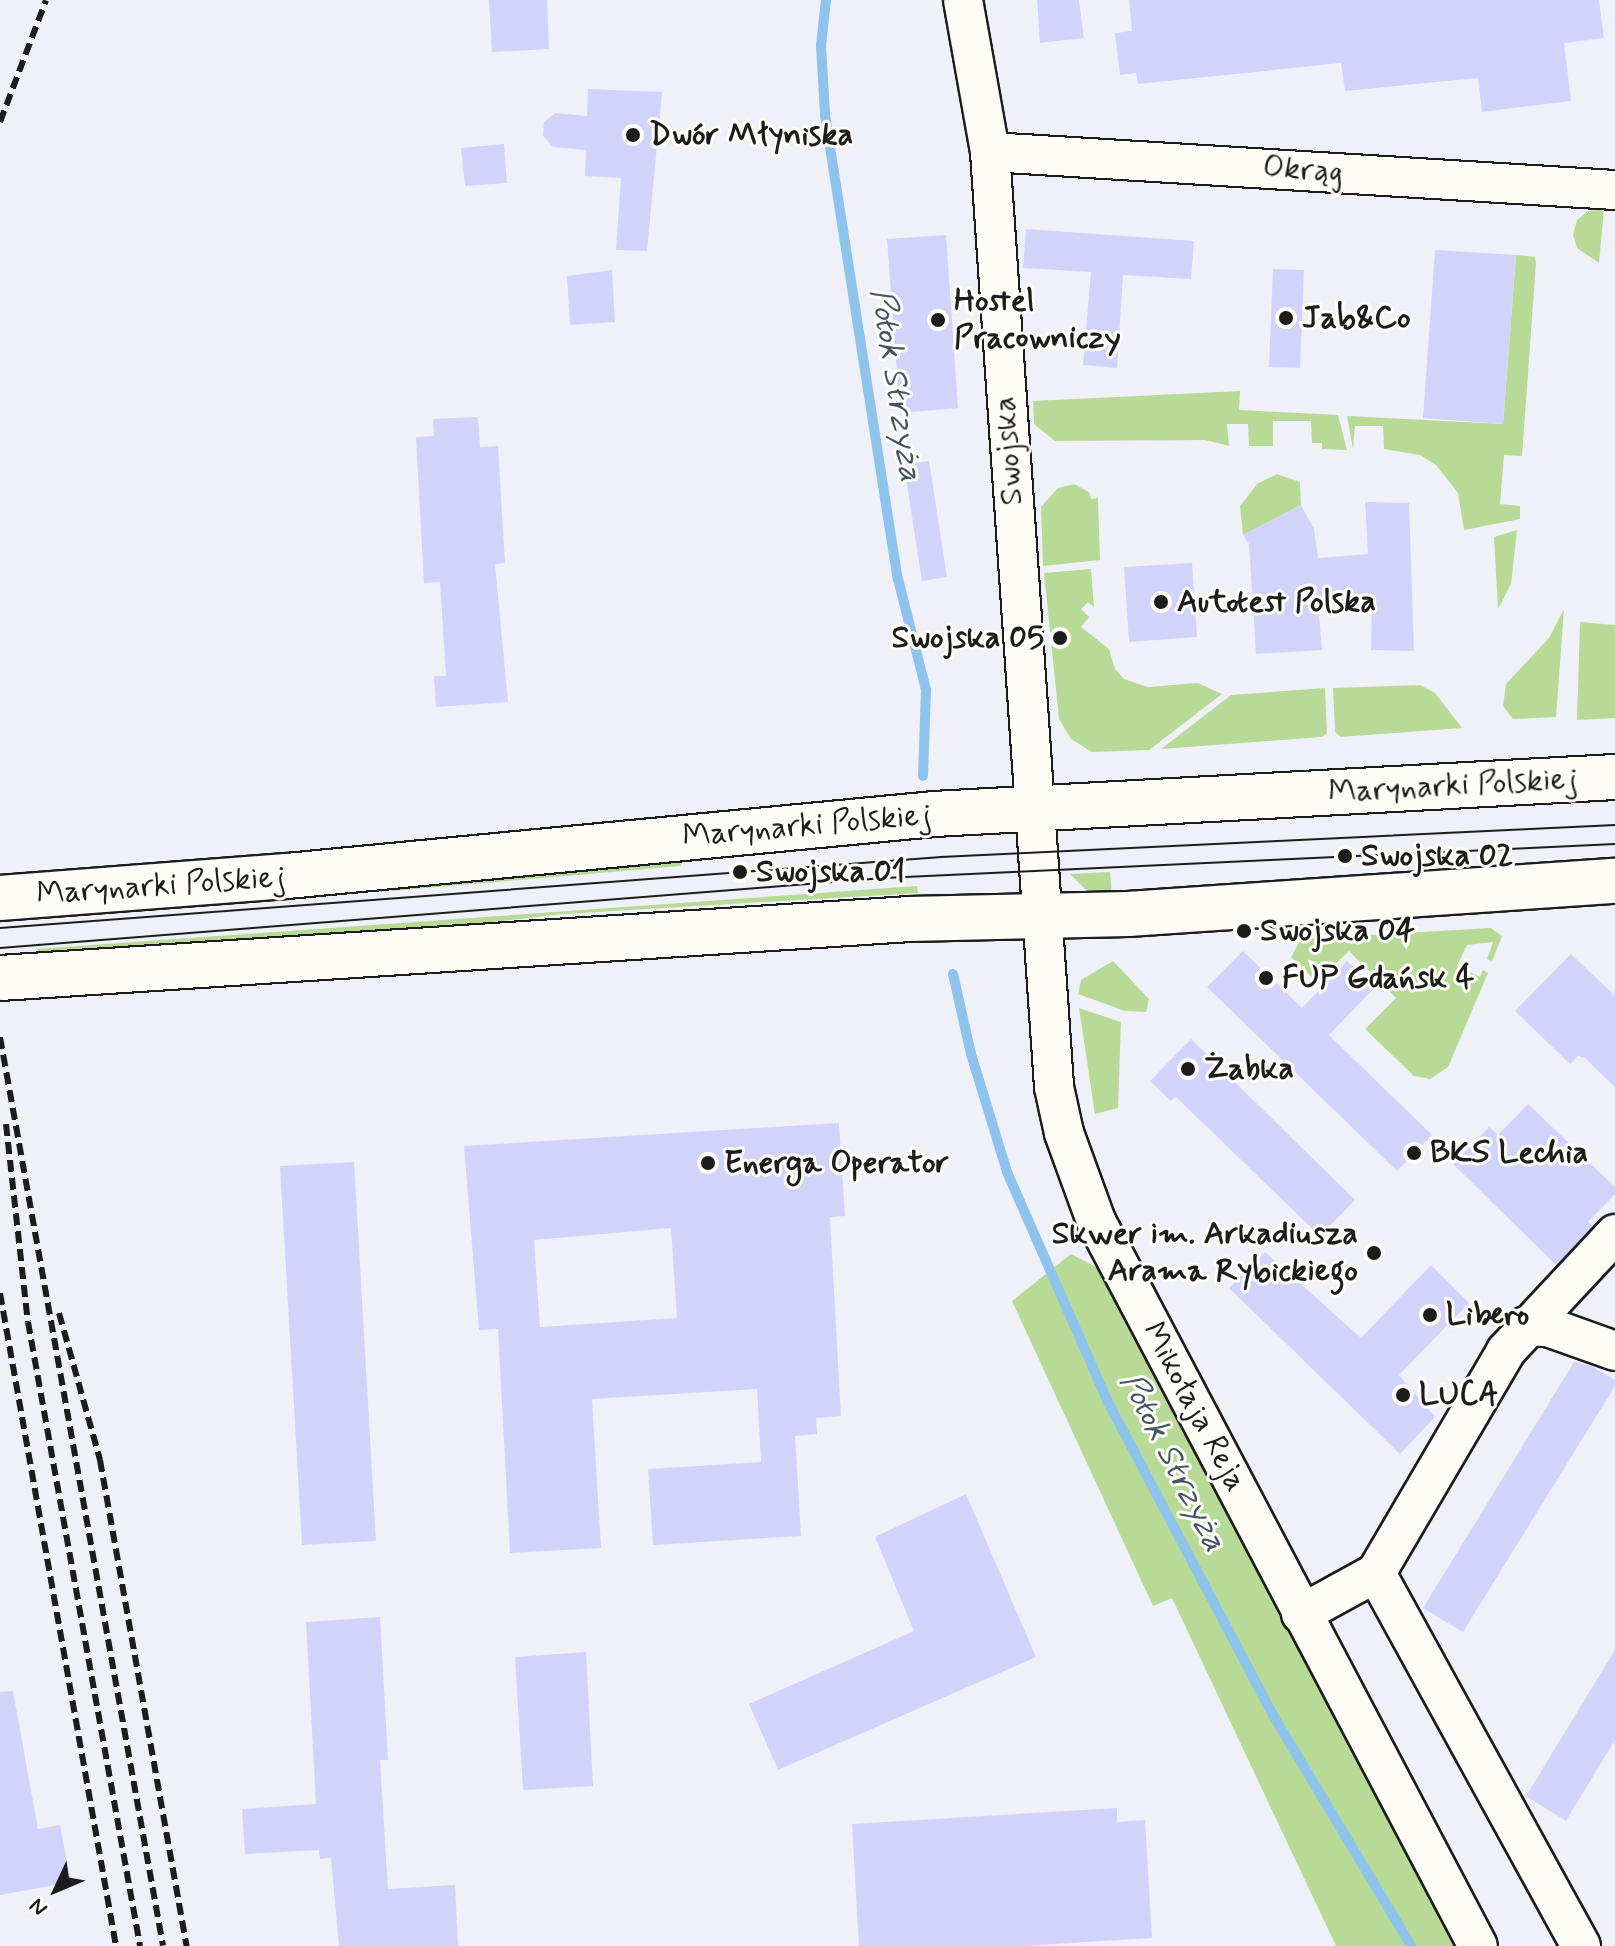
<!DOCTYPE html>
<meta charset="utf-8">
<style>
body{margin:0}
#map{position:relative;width:1615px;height:1946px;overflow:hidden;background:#f0f0f8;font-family:Mynerve,sans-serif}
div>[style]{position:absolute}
.green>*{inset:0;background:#b7db96}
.stream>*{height:10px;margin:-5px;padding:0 5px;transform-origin:5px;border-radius:5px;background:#8ec3eb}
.building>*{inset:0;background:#d2d3fb}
.roads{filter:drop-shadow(2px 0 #1c1c1c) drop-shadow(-2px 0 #1c1c1c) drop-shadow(0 2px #1c1c1c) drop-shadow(0 -2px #1c1c1c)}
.minor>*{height:38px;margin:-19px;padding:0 19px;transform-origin:19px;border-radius:19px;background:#fdfcf7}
.secondary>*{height:44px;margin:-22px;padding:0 22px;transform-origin:22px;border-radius:22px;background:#fdfcf7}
.tram>*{height:2px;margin:-1px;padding:0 1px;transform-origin:1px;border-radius:1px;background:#1c1c1c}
.rail>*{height:6px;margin-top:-3px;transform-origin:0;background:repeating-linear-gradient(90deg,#1c1c1c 0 12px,transparent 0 18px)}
.dots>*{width:22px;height:22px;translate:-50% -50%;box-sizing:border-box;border:4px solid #fdfcf7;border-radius:50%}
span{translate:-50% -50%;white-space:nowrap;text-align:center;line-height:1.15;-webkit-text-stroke:6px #fdfcf7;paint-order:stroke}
.poi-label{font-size:32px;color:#1c1c1c;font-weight:700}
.left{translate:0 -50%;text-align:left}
.right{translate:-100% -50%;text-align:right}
.street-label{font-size:32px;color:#1c1c1c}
.water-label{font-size:34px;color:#445664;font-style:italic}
.north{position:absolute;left:16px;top:1850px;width:80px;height:80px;-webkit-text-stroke:6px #fdfcf7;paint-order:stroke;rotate:226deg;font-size:22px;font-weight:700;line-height:32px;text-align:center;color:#1c1c1c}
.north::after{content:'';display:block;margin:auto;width:28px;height:36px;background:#1c1c1c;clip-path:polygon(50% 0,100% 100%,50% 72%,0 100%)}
</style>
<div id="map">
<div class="green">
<div style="clip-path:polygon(1604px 210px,1599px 263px,1577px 248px,1573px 235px,1577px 220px,1588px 211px)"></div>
<div style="clip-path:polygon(1516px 255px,1535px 257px,1536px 263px,1522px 456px,1504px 455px,1500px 504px,1520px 506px,1520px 519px,1464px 530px,1458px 493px,1436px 465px,1420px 455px,1384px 449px,1383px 426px,1355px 426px,1353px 449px,1347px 416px,1503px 424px)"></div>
<div style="clip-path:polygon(1240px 391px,1239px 410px,1338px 415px,1347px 450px,1322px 449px,1322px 443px,1312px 443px,1311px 421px,1273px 421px,1273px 446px,1249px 446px,1248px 424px,1227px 424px,1229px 446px,1205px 440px,1055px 441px,1034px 424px,1033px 401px)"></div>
<div style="clip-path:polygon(1277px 474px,1300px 482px,1301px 505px,1243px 535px,1240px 506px,1257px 484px)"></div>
<div style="clip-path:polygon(1074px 484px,1089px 492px,1091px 499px,1098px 498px,1100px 560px,1043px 566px,1041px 507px,1058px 488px)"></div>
<div style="clip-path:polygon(1517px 530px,1511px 584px,1498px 609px,1494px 537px)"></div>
<div style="clip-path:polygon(1091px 569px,1094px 607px,1088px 602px,1081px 609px,1089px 617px,1081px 627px,1109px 649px,1115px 669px,1124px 679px,1148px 687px,1198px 683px,1222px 694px,1149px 750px,1092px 752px,1071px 739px,1059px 719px,1044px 573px)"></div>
<div style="clip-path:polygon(1564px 609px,1556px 717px,1513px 719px,1503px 706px,1506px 684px,1549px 638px)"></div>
<div style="clip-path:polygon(1580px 622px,1615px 625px,1615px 718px,1577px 720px)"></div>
<div style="clip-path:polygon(1420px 685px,1435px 693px,1462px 728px,1341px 737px,1335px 732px,1333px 688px)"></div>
<div style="clip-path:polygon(1325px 688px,1327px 733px,1322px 737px,1161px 749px,1231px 695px)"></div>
<div style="clip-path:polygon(680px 858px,681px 866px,380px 892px,379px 885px)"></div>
<div style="clip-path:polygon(1110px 872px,1112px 896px,1089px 893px,1070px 874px)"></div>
<div style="clip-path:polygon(917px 886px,918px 893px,563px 914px,327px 941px,40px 959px,37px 949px)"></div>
<div style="clip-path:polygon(1491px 928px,1502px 936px,1492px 961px,1487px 959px,1493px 942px,1467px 945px,1457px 966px,1480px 977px,1483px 970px,1488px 973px,1448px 1067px,1430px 1079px,1414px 1076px,1365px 1029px,1396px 998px,1349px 951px,1317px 982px,1291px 957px,1301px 939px)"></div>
<div style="clip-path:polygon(1113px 961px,1149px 999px,1146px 1012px,1125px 1011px,1078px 994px,1081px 980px)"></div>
<div style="clip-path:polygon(1079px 1008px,1121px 1022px,1118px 1108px,1095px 1114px)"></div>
<div style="clip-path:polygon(1071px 1254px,1102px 1270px,1461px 1946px,1336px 1946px,1172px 1598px,1153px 1606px,1012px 1301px)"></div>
</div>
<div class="stream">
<div style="left:826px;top:0;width:45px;rotate:96.3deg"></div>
<div style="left:821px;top:45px;width:70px;rotate:86.7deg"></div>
<div style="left:825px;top:115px;width:470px;rotate:81.1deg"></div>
<div style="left:898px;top:579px;width:114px;rotate:75.8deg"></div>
<div style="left:926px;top:690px;width:86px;rotate:92deg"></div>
<div style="left:953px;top:974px;width:82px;rotate:77.3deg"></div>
<div style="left:971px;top:1054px;width:123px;rotate:73deg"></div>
<div style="left:1007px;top:1172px;width:253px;rotate:66.3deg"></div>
<div style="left:1109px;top:1404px;width:352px;rotate:62.2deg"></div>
<div style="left:1273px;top:1715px;width:269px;rotate:59.1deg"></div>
</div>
<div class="building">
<div style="clip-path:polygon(489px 0,547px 0,549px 49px,492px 52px)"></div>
<div style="clip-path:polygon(1037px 0,1079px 0,1084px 38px,1040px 43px)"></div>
<div style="clip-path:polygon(1129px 0,1599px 0,1604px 38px,1564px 43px,1571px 101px,1482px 112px,1478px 78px,1345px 91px,1341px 63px,1138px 84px,1136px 73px,1120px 75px,1115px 33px,1132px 31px)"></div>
<div style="clip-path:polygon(588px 89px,662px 92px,647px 251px,616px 250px,621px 178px,585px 176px,586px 150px,553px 147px,543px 136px,544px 122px,555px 113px,587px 116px)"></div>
<div style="clip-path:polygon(504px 144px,507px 183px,465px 186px,461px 148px)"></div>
<div style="clip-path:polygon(1026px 229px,1194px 241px,1191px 279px,1123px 275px,1117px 368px,1083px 365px,1091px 272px,1023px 268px)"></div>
<div style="clip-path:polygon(946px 235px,958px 408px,900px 413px,887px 239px)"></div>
<div style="clip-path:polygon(1435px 250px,1516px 255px,1503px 424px,1423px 418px)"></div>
<div style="clip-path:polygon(1273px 269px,1304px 270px,1300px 368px,1269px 367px)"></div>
<div style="clip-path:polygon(612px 270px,615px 322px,570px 325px,567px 276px)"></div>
<div style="clip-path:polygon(478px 417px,480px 447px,498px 446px,505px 563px,495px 564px,508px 702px,436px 707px,434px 676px,446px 676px,440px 582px,424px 583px,416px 437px,434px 436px,433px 419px)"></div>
<div style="clip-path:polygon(929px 461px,947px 577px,922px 581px,904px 465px)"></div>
<div style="clip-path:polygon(1365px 502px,1409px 503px,1414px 651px,1371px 650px,1372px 600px,1318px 603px,1322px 650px,1256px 654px,1249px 544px,1243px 535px,1301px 505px,1314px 529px,1318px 558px,1368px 554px)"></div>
<div style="clip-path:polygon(1192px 563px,1197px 637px,1129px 642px,1124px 567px)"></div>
<div style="clip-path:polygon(1243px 951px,1302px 1008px,1347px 961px,1375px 987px,1329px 1035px,1432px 1135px,1397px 1171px,1207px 987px)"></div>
<div style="clip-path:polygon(1571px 954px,1615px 996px,1615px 1087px,1585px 1058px,1578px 1056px,1570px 1064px,1515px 1011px)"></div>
<div style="clip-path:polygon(1191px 1039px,1355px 1200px,1320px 1236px,1176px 1097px,1171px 1101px,1150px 1081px)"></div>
<div style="clip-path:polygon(1528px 1104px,1615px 1187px,1615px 1194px,1588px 1222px,1593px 1226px,1556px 1265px,1453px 1164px,1489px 1127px,1498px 1135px)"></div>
<div style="clip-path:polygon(evenodd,839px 1123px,845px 1216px,830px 1217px,841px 1416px,816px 1418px,817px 1434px,795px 1436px,801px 1536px,653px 1545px,648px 1469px,761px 1462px,757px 1389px,592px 1399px,601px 1548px,510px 1553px,498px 1329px,479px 1330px,464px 1146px,839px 1123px,671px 1228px,677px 1318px,540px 1327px,534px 1240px,671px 1228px)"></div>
<div style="clip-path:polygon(354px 1162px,376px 1541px,302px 1545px,280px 1166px)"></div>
<div style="clip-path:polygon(1265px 1252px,1361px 1338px,1431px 1265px,1469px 1303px,1399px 1375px,1435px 1417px,1400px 1454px,1229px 1288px)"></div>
<div style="clip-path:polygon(1574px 1362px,1591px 1366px,1615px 1380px,1615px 1386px,1463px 1632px,1423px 1608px)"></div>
<div style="clip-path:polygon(966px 1494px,1036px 1657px,778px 1770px,749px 1704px,914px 1631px,875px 1537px)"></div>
<div style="clip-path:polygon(380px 1617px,388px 1760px,380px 1760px,388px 1889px,455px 1885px,458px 1946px,339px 1946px,331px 1858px,320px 1859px,319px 1850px,245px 1854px,242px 1809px,316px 1804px,306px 1622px)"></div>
<div style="clip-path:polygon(1615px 1650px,1615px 1740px,1566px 1821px,1526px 1796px)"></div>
<div style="clip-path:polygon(586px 1652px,593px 1786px,523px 1790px,515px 1657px)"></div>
<div style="clip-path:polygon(13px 1691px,38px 1829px,60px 1825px,71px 1882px,0 1895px,0 1692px)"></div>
<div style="clip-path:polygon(1117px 1808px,1117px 1822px,1145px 1820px,1152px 1938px,1021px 1946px,859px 1946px,852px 1824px)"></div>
</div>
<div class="roads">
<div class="minor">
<div style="left:963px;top:0;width:154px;rotate:79.9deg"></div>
<div style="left:990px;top:152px;width:937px;rotate:86.08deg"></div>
<div style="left:1054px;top:1087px;width:47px;rotate:77.7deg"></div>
<div style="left:1064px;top:1133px;width:94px;rotate:70deg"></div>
<div style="left:1096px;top:1221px;width:819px;rotate:62.22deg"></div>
<div style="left:990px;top:152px;width:626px;rotate:3.48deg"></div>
<div style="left:1526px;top:1326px;width:22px;rotate:3deg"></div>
<div style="left:1548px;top:1327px;width:71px;rotate:19.7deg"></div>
<div style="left:1301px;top:1614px;width:85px;rotate:-28.7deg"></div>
<div style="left:1581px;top:1946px;width:426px;rotate:-118.8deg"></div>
<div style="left:1376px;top:1573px;width:257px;rotate:-59.6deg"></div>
<div style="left:1506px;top:1351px;width:160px;rotate:-47deg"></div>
</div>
<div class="secondary">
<div style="left:0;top:898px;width:288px;rotate:-4.4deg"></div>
<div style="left:287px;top:876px;width:650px;rotate:-5.47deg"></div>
<div style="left:934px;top:814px;width:682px;rotate:-3.11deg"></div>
<div style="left:0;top:978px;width:911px;rotate:-3.71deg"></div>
<div style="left:909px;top:919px;width:219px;rotate:-1.3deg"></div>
<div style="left:1128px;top:914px;width:488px;rotate:-3.9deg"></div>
</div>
</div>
<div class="tram">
<div style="left:0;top:928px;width:944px;rotate:-4.31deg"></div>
<div style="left:941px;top:857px;width:675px;rotate:-2.72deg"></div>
<div style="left:0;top:948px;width:887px;rotate:-4.53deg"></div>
<div style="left:884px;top:878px;width:732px;rotate:-2.66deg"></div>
</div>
<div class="rail">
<div style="left:0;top:122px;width:130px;rotate:-69.3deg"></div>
<div style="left:0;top:1037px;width:923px;rotate:79.83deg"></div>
<div style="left:6px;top:1124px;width:199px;rotate:83.7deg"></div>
<div style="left:28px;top:1322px;width:634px;rotate:79.82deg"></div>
<div style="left:0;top:1293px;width:663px;rotate:79.93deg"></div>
<div style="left:59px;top:1313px;width:153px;rotate:74.4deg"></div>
<div style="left:100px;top:1460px;width:494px;rotate:79.9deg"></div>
</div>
<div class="dots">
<div style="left:633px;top:135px;background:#1c1c1c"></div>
<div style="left:1286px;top:318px;background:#1c1c1c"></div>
<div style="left:938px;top:320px;background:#1c1c1c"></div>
<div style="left:1161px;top:602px;background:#1c1c1c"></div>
<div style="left:1060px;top:638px;background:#1c1c1c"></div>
<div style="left:1345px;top:856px;background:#1c1c1c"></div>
<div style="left:740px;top:872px;background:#1c1c1c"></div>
<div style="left:1244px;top:931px;background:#1c1c1c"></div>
<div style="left:1266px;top:978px;background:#1c1c1c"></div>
<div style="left:1188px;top:1069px;background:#1c1c1c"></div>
<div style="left:1414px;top:1153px;background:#1c1c1c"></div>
<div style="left:708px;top:1163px;background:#1c1c1c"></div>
<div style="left:1374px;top:1253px;background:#1c1c1c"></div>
<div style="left:1430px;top:1315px;background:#1c1c1c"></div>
<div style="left:1403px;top:1395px;background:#1c1c1c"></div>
</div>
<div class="poi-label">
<span class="left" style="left:649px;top:135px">Dwór Młyniska</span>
<span class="left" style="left:954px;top:320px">Hostel<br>Pracowniczy</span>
<span class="left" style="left:1302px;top:318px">Jab&amp;Co</span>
<span class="left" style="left:1177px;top:602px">Autotest Polska</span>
<span class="right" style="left:1044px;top:638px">Swojska 05</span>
<span class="left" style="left:1361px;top:856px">Swojska 02</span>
<span class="left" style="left:756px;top:872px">Swojska 01</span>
<span class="left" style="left:1260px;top:931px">Swojska 04</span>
<span class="left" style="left:1282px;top:978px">FUP Gdańsk 4</span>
<span class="left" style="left:1204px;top:1069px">Żabka</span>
<span class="left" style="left:1430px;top:1153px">BKS Lechia</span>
<span class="left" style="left:724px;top:1163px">Energa Operator</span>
<span class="right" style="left:1358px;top:1253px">Skwer im. Arkadiusza<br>Arama Rybickiego</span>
<span class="left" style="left:1446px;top:1315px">Libero</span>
<span class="left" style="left:1419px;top:1395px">LUCA</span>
</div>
<div class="street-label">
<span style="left:1303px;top:170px;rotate:4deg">Okrąg</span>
<span style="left:1009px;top:451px;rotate:-94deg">Swojska</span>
<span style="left:1453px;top:786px;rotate:-3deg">Marynarki Polskiej</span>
<span style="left:807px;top:826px;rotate:-5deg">Marynarki Polskiej</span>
<span style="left:161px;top:886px;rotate:-4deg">Marynarki Polskiej</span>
<span style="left:1194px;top:1407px;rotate:62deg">Mikołaja Reja</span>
</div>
<div class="water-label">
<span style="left:896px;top:385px;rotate:81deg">Potok Strzyża</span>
<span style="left:1173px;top:1462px;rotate:63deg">Potok Strzyża</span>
</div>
<div class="north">N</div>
</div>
